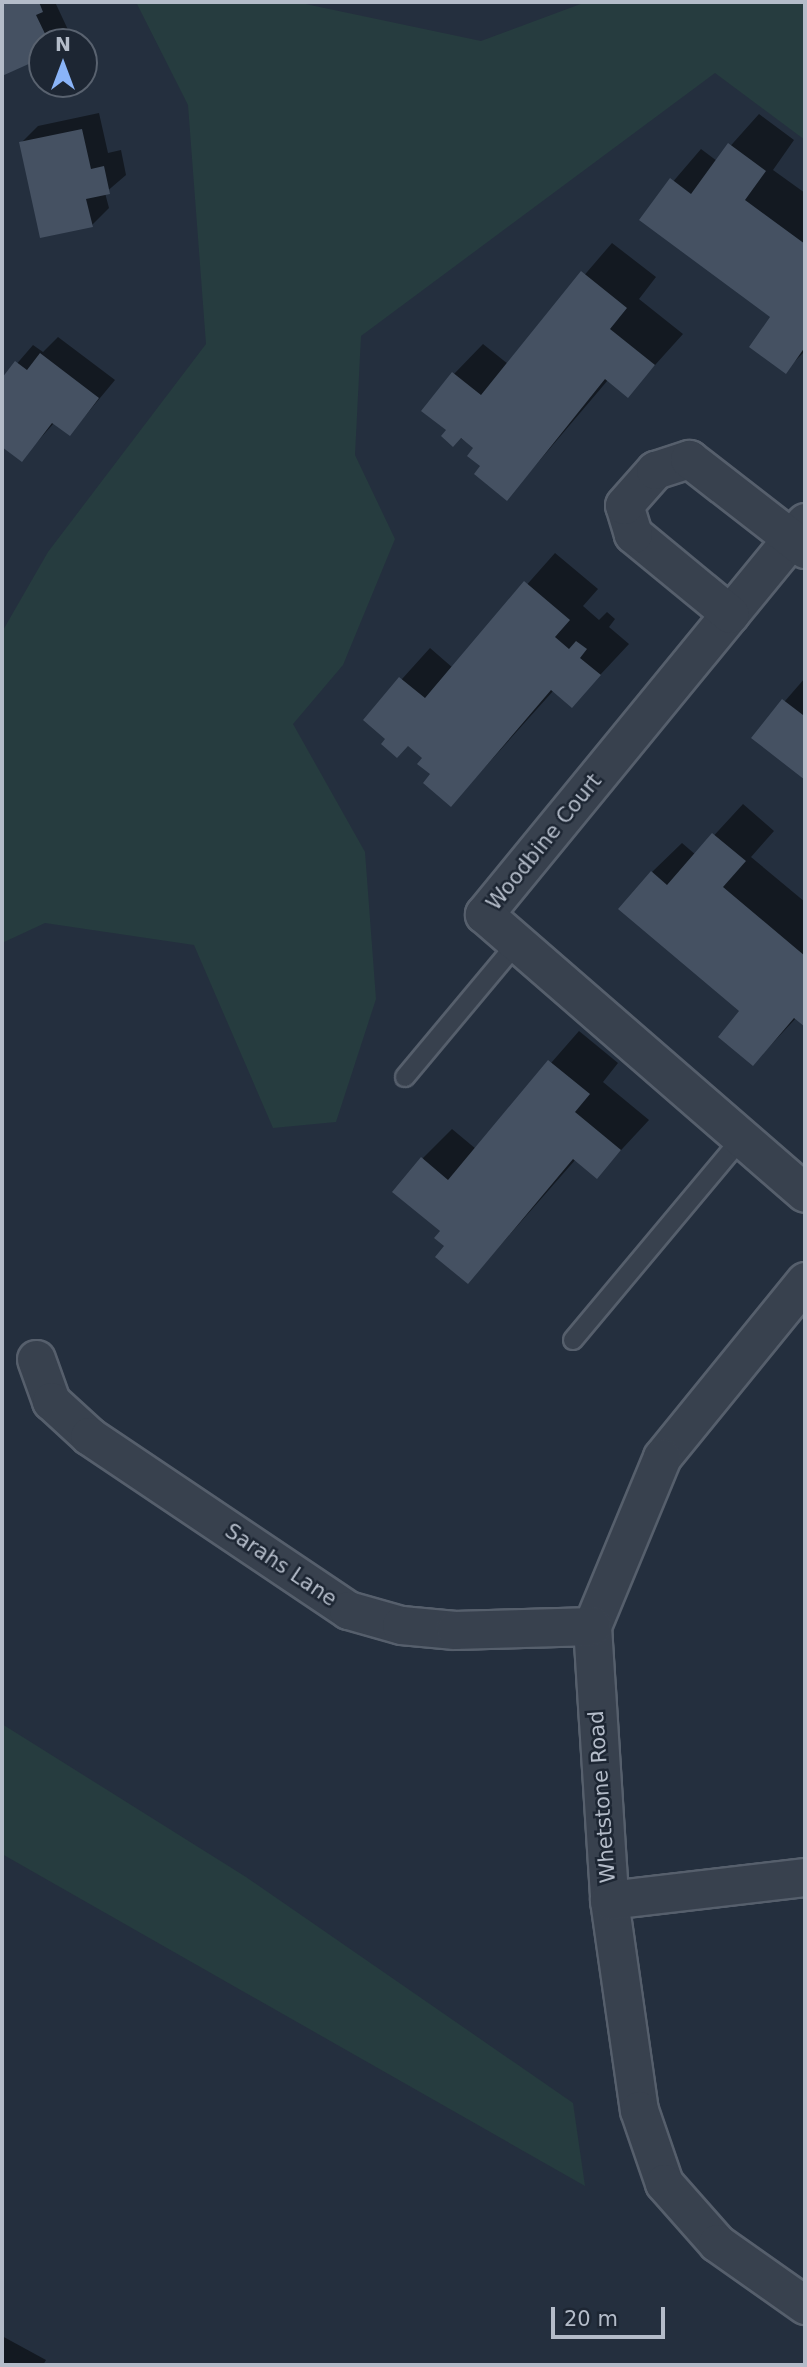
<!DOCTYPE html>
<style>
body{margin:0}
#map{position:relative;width:807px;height:2367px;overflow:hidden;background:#242f3e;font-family:"DejaVu Sans",sans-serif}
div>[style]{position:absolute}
.green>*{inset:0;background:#263c3f}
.shadow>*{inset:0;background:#0007}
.building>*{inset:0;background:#455162}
.roads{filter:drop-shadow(2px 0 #565f6c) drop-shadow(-2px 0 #565f6c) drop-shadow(0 2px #565f6c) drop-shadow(0 -2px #565f6c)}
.lane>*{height:18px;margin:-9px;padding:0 9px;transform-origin:9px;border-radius:9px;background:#38414e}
.street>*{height:37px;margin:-18.5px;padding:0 18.5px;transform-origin:18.5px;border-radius:18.5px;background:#38414e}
span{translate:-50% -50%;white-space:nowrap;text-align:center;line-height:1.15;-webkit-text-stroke:5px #1d2633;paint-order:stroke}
.street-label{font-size:21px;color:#b4bcc9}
.frame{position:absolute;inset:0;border:4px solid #b4bcc9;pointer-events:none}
.north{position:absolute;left:28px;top:28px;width:70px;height:70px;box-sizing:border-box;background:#1d2633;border:2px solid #59626f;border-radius:50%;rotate:0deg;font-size:19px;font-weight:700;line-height:28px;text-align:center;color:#b4bcc9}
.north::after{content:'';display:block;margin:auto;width:24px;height:32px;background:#8ab4f8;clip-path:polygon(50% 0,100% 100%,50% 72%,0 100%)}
.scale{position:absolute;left:551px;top:2307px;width:114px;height:32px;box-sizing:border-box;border:4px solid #b4bcc9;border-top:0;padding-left:9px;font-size:21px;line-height:24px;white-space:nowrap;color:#b4bcc9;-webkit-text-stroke:5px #1d2633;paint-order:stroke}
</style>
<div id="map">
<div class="green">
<div style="clip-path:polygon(136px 2px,296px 2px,481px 41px,586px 2px,805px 2px,805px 140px,715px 73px,361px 336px,355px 455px,395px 539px,343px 665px,293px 724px,365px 852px,376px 999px,336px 1122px,273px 1128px,194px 945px,45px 923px,2px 943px,2px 632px,48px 552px,206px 344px,188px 105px)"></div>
<div style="clip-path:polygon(2px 1724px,246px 1877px,573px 2103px,585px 2186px,2px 1854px)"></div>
</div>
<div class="shadow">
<div style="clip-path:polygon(2px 2px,55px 2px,70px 34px,62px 42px,42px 42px,42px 56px,3px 74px)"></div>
<div style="clip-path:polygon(99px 113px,108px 153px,121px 150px,126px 175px,105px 193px,109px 208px,92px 225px,21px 143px,38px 126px)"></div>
<div style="clip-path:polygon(759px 114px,794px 140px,773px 170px,805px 193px,805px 351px,785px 371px,773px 317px,641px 219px,701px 149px,717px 161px)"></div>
<div style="clip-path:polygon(612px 243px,656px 277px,639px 299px,683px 334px,628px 395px,608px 380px,507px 499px,476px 448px,448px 430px,454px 374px,483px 344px,508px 364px)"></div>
<div style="clip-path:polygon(58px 337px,115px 380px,70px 434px,54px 423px,21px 460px,2px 445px,2px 381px,33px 345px,43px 352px)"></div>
<div style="clip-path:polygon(555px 553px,598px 589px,583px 606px,599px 620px,607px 612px,615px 619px,609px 627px,629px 644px,572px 705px,554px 690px,451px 805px,425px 758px,409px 744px,388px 739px,365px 720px,430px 648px,453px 668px)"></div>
<div style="clip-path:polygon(805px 678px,805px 778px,753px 738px)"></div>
<div style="clip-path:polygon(743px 804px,774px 831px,751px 857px,805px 902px,805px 1025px,797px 1017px,753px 1064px,742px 1011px,652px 872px,682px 843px,696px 855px)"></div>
<div style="clip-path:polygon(579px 1031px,618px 1063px,603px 1082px,649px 1120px,597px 1176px,576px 1159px,468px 1282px,446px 1246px,423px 1158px,452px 1129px,476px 1149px)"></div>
<div style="clip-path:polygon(2px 2336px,46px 2360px,43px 2365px,2px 2365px)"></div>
</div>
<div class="building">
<div style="clip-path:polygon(2px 2px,39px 2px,43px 12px,36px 15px,49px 42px,42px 42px,42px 58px,2px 76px)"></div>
<div style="clip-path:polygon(82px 129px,91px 169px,104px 166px,110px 194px,86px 199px,93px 227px,40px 238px,19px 142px)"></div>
<div style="clip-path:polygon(728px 143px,766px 171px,745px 200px,805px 244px,805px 347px,786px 374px,749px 347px,770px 317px,639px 220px,670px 178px,691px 194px)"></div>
<div style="clip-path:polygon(581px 271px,627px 308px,610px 329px,655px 365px,628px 398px,605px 379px,507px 501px,474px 474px,480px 466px,467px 456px,473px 448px,461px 438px,453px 447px,441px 436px,446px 430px,421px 411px,452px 372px,481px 395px)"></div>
<div style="clip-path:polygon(40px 353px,99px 398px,70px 436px,52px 423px,22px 462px,2px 447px,2px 378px,15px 361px,27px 370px)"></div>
<div style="clip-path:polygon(524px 581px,570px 620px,555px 637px,569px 649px,576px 641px,587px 649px,580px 658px,601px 675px,572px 708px,551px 690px,451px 807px,423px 783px,430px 774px,417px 764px,422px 758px,408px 746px,397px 758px,381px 744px,385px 739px,363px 720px,399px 677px,425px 698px)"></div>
<div style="clip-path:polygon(782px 699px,803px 715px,805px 711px,805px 780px,751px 738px)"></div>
<div style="clip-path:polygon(712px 833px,746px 861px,723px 887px,805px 956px,805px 1027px,794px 1018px,753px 1066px,718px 1037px,739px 1011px,618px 909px,651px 871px,667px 885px)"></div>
<div style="clip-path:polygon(548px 1060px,590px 1094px,575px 1112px,621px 1150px,597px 1179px,573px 1159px,468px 1284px,435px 1257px,444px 1246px,434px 1238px,440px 1231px,392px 1192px,421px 1157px,448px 1180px)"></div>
</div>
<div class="roads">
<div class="lane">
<div style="left:405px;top:1077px;width:175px;rotate:-50.1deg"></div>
<div style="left:573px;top:1340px;width:263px;rotate:-50.1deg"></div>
</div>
<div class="street">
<div style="left:805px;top:522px;width:507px;rotate:129.31deg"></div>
<div style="left:484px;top:914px;width:425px;rotate:41deg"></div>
<div style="left:730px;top:614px;width:126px;rotate:-140.5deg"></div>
<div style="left:633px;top:534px;width:30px;rotate:-107deg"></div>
<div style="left:624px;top:505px;width:47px;rotate:-48.5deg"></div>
<div style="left:655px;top:470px;width:36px;rotate:-18deg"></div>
<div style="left:689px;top:459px;width:147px;rotate:37.8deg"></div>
<div style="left:805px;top:1281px;width:227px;rotate:129.1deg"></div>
<div style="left:662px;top:1457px;width:183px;rotate:112.5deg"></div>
<div style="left:592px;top:1626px;width:275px;rotate:86.4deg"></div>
<div style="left:609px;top:1900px;width:212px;rotate:81.9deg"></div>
<div style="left:639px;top:2110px;width:77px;rotate:71.1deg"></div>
<div style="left:664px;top:2183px;width:80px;rotate:48.5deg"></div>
<div style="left:717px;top:2243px;width:108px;rotate:35.2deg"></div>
<div style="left:36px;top:1359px;width:45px;rotate:70.3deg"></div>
<div style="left:51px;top:1401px;width:52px;rotate:42.6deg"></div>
<div style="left:89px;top:1436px;width:312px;rotate:33.9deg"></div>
<div style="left:348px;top:1610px;width:55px;rotate:15.8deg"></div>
<div style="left:401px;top:1625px;width:54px;rotate:5.3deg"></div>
<div style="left:455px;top:1630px;width:137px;rotate:-1.7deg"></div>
<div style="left:609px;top:1900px;width:197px;rotate:-6.7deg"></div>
</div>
</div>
<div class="street-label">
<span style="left:544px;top:842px;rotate:-51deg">Woodbine Court</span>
<span style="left:281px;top:1565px;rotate:34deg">Sarahs Lane</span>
<span style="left:602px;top:1797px;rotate:-94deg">Whetstone Road</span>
</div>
<div class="frame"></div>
<div class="north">N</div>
<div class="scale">20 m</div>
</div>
